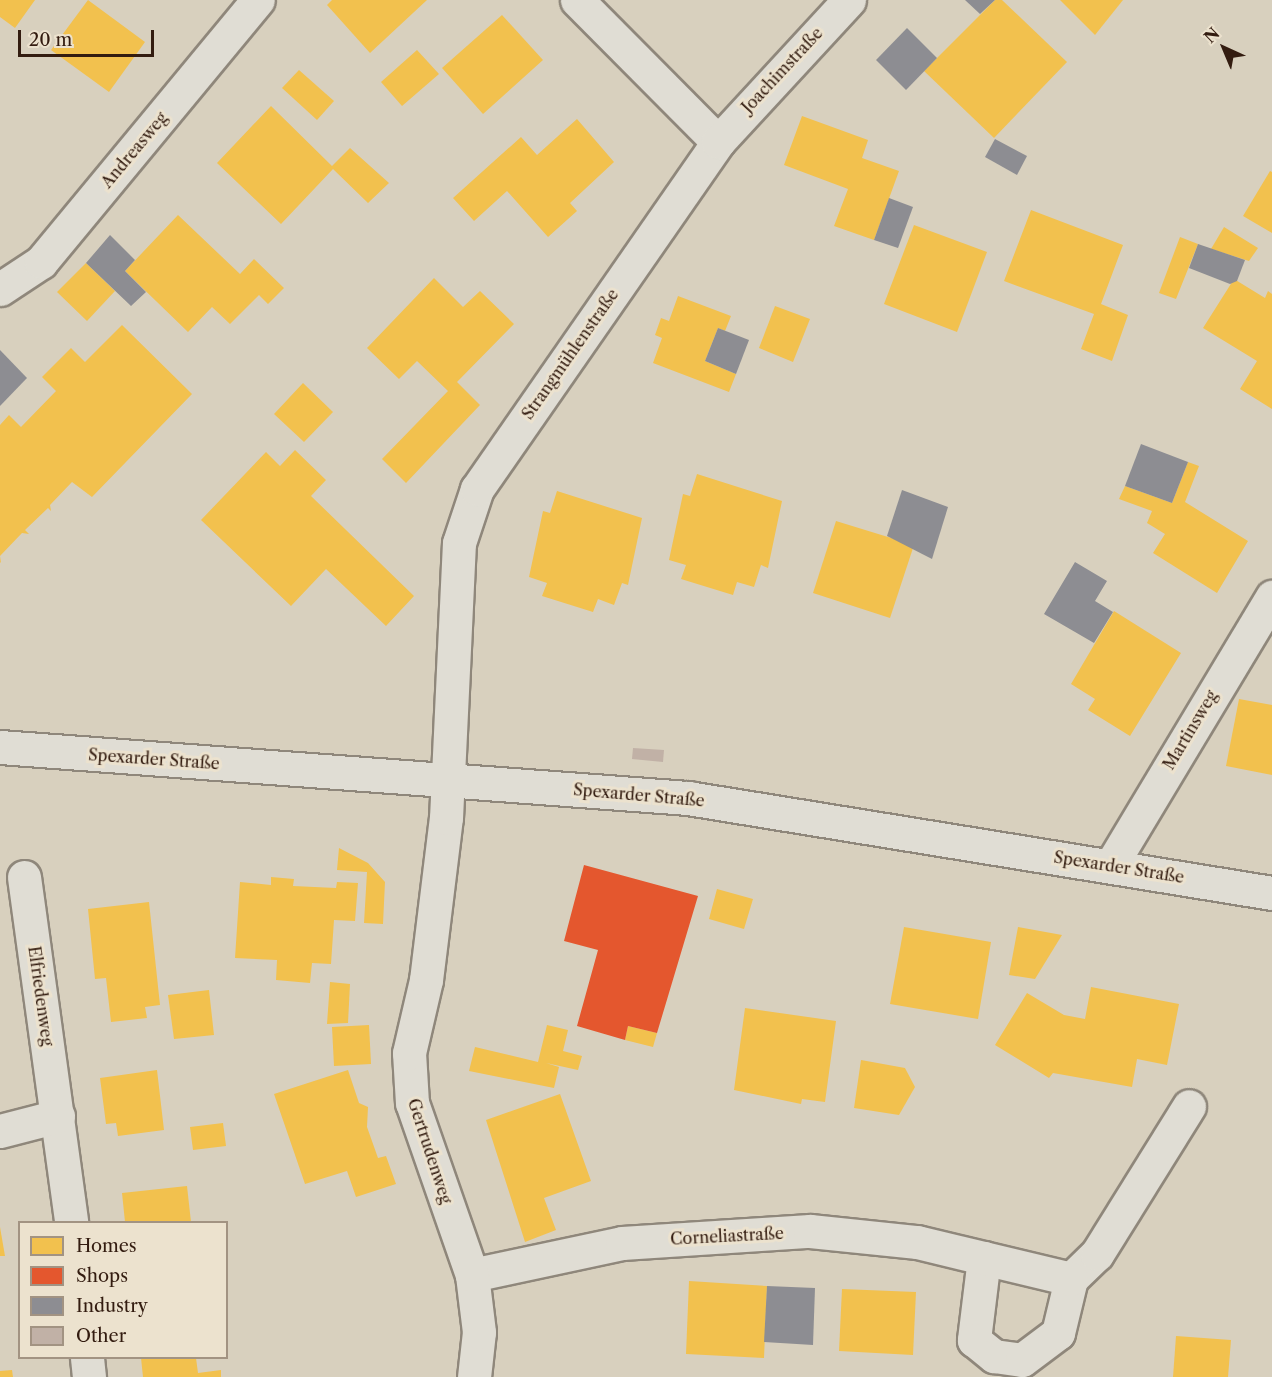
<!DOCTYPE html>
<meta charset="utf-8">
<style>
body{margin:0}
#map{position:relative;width:1272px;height:1377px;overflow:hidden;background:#d8d0be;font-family:"Libre Caslon Text",serif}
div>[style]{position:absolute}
.homes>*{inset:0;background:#f2c14e}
.shops>*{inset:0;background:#e4572e}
.industry>*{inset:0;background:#8d8d92}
.building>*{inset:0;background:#c1b1a6}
.roads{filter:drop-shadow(2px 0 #8f877b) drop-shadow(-2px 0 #8f877b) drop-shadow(0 2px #8f877b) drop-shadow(0 -2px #8f877b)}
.street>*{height:33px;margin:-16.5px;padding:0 16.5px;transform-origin:16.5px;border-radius:16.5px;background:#e0ddd4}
.secondary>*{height:33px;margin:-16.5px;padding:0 16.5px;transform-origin:16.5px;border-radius:16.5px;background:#e0ddd4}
span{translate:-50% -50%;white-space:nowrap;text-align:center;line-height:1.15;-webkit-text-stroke:6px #ece2ce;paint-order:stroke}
.street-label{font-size:16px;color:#331c10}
.legend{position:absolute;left:18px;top:1221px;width:210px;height:138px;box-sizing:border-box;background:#ece2ce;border:2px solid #a29382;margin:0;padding:8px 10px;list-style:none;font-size:18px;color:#331c10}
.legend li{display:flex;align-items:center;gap:12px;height:30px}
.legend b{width:30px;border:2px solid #a29382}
.north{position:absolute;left:1194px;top:18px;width:60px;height:60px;-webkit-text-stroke:4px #ece2ce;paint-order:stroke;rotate:316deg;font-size:16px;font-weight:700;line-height:24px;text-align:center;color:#331c10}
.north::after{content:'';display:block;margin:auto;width:21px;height:27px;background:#331c10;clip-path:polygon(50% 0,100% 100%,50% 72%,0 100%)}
.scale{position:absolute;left:18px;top:30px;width:136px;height:27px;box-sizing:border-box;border:3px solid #331c10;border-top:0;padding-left:8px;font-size:18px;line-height:21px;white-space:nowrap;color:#331c10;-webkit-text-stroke:4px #ece2ce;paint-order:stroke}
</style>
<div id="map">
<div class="homes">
<div style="clip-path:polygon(0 0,35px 0,15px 28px,0 17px)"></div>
<div style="clip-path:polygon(88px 0,145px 42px,109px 92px,51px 50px)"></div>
<div style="clip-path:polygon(332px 0,427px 0,370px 53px,327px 5px)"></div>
<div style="clip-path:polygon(995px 0,1002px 0,1067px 62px,994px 138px,924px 71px)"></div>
<div style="clip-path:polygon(1060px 0,1123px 0,1095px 35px)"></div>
<div style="clip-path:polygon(502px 15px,543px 60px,483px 114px,442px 68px)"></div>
<div style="clip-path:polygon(417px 50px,439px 74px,402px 106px,381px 82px)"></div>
<div style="clip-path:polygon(299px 70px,334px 101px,317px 120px,282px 88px)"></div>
<div style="clip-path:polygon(271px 106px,332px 166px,350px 148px,389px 183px,368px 203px,333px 169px,281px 224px,217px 163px)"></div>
<div style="clip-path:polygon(802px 116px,868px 140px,862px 158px,899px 171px,874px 240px,834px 226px,848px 189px,784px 165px)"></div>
<div style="clip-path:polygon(577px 119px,614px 162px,570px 203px,577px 211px,548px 237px,507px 191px,474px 221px,453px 198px,521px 137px,537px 155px)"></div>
<div style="clip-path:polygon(1270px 171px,1272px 172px,1272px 233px,1243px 216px)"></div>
<div style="clip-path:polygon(1031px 210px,1123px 245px,1101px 304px,1128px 315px,1112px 361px,1081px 349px,1094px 314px,1004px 281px)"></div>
<div style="clip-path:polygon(178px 215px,240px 274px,254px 259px,284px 288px,268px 304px,259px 295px,230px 324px,212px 307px,188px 332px,125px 271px)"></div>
<div style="clip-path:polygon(914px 225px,987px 252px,957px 332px,884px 304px)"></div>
<div style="clip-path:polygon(1224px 227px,1258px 248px,1249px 261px,1211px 249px)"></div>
<div style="clip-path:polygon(1180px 237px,1198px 244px,1176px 299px,1159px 293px)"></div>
<div style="clip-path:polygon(86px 263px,115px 291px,87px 321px,57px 292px)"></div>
<div style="clip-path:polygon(434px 278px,463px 307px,480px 291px,514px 324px,457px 382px,480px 405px,406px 483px,382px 459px,448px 391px,417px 361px,399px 379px,367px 348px)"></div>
<div style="clip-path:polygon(1234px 279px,1265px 298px,1268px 291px,1272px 294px,1272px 409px,1240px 389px,1257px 361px,1203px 328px)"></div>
<div style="clip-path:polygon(678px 296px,731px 316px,725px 331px,718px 328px,705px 361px,736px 374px,729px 392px,653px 363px,662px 338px,655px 335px,661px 318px,669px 321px)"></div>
<div style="clip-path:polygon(775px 306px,810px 319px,793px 362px,759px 348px)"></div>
<div style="clip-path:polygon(122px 325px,192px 394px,92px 497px,72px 482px,50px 505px,51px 511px,48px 508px,25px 530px,29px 534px,22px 533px,0 556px,1px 563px,0 562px,0 425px,9px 415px,21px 427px,56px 391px,42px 377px,71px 348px,85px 362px)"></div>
<div style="clip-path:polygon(303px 383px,333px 412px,304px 442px,274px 414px)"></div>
<div style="clip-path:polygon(295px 450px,326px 480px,311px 496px,414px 596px,386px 626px,326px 569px,291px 606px,201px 520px,266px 452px,280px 466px)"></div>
<div style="clip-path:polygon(1188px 462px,1199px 466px,1185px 502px,1248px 541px,1217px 593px,1153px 553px,1165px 534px,1147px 523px,1152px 511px,1119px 499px,1125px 486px,1172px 503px)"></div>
<div style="clip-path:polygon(697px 474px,782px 501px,768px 568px,761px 565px,754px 587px,737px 582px,733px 595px,681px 579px,686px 565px,669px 560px,683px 494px,690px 496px)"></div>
<div style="clip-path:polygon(557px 491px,642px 518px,628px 585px,622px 583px,614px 605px,598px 599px,593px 612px,542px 596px,547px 583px,529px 577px,543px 511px,550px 513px)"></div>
<div style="clip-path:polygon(836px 521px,914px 545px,890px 618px,813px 593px)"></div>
<div style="clip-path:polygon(1114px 611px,1181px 653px,1130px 736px,1088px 710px,1095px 699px,1071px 684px)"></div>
<div style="clip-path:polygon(1239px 699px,1272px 705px,1272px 775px,1226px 766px)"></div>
<div style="clip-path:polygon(339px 848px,368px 863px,385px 882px,383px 924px,364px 923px,367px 872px,337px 870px)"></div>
<div style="clip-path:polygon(271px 877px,294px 879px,293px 886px,336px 888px,337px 882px,358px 883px,355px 921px,334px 920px,331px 964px,312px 963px,310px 983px,276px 980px,277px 960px,235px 958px,240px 882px,271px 885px)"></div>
<div style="clip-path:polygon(717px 889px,753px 899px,744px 929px,709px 919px)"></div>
<div style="clip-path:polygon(149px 902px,160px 1005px,145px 1007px,147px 1018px,111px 1022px,106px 978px,95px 979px,88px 909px)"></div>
<div style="clip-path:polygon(904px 927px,991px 942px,978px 1019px,890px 1004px)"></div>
<div style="clip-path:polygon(1018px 927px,1062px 935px,1035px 979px,1009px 975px)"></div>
<div style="clip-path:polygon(330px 982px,350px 984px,348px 1023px,327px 1024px)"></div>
<div style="clip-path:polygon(1091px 987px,1179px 1004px,1167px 1065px,1137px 1059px,1132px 1087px,1053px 1073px,1049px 1078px,995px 1045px,1027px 993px,1064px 1015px,1085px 1019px)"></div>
<div style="clip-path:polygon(209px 990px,214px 1035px,174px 1039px,168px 995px)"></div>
<div style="clip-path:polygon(745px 1008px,836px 1021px,825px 1102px,802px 1099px,801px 1104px,734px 1090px)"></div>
<div style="clip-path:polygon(369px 1025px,371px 1064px,334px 1066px,332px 1027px)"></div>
<div style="clip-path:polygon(547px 1025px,568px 1030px,563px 1051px,582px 1056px,578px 1070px,546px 1063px,559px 1067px,554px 1088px,469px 1071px,475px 1047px,538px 1062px)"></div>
<div style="clip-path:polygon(628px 1026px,657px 1033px,653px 1047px,625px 1040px)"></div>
<div style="clip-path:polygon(861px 1060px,905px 1068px,915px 1087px,899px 1115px,854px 1108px)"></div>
<div style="clip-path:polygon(157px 1070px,164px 1130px,118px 1136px,116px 1123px,106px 1124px,100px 1078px)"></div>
<div style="clip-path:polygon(348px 1070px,359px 1103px,368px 1107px,367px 1127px,378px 1158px,386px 1156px,396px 1184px,356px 1197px,347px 1171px,305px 1184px,274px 1094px)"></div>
<div style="clip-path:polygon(560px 1094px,591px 1181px,544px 1198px,556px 1230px,525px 1242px,486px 1120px)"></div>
<div style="clip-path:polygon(223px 1123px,226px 1146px,193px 1150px,190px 1127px)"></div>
<div style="clip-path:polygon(187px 1186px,191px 1222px,125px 1222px,122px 1193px)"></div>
<div style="clip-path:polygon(0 1227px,5px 1256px,0 1256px)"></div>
<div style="clip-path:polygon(689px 1281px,767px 1286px,764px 1358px,686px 1354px)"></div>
<div style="clip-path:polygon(842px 1289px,916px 1292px,913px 1355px,839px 1351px)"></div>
<div style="clip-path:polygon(1176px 1336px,1231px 1340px,1228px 1377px,1173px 1377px)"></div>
<div style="clip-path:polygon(141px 1358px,196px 1358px,198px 1373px,221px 1370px,221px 1377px,143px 1377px)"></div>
<div style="clip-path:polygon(12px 1370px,13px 1377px,0 1377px,0 1371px)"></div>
</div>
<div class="shops">
<div style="clip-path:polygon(584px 865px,698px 896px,657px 1033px,628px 1026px,625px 1040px,577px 1026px,598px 950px,564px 941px)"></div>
</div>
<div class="industry">
<div style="clip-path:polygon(965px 0,995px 0,980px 14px)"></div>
<div style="clip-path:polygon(907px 28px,937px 58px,906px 90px,876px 60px)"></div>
<div style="clip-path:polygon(995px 139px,1027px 156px,1017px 175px,985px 157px)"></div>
<div style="clip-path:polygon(889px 198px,913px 207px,898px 248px,874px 240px)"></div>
<div style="clip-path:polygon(110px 235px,135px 260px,125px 271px,146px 292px,131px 306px,86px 263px)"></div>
<div style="clip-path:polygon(1198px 244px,1245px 260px,1237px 281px,1230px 284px,1189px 268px)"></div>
<div style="clip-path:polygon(718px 328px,749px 340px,736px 374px,705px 361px)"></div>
<div style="clip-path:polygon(0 350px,27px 378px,0 406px)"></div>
<div style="clip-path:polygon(1141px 444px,1188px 462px,1172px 503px,1125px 486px)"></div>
<div style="clip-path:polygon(902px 490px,948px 507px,932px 559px,887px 536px)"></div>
<div style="clip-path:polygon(1075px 562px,1107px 581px,1095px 601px,1113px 612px,1094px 643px,1044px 614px)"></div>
<div style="clip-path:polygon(767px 1286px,815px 1288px,813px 1345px,764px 1342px)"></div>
</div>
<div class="building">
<div style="clip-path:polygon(633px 748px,664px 750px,663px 762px,632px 759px)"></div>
</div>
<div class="roads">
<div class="street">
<div style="left:577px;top:0;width:200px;rotate:45.2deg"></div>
<div style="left:0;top:289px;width:49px;rotate:-33.4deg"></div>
<div style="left:41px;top:262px;width:340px;rotate:-50.4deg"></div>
<div style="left:1111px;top:865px;width:313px;rotate:-59deg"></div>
<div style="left:24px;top:877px;width:348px;rotate:82.2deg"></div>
<div style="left:0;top:1131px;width:60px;rotate:-14.5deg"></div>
<div style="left:984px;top:1258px;width:83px;rotate:97deg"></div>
<div style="left:974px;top:1340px;width:26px;rotate:39deg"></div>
<div style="left:994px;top:1356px;width:28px;rotate:8deg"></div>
<div style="left:1022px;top:1360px;width:45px;rotate:-36.9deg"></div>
<div style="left:1058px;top:1333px;width:56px;rotate:-76.5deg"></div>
<div style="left:1071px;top:1279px;width:36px;rotate:-44deg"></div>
<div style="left:1097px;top:1254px;width:174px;rotate:-58.1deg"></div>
<div style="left:472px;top:1275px;width:153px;rotate:-12deg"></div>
<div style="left:622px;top:1243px;width:188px;rotate:-3.7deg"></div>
<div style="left:810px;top:1231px;width:108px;rotate:5.9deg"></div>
<div style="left:917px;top:1242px;width:158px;rotate:13.5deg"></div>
<div style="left:87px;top:1358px;width:19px;rotate:84deg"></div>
<div style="left:474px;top:1377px;width:45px;rotate:-83.7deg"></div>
<div style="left:479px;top:1332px;width:57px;rotate:-97deg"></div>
<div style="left:472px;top:1275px;width:182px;rotate:-109.2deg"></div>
<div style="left:412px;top:1103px;width:50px;rotate:-93.4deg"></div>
<div style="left:409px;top:1053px;width:75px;rotate:-76.9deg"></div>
<div style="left:426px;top:980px;width:163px;rotate:-83deg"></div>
<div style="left:446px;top:818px;width:275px;rotate:-87.3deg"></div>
<div style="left:459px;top:543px;width:57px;rotate:-71.6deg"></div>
<div style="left:477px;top:489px;width:422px;rotate:-55.2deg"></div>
<div style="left:718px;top:142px;width:193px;rotate:-47.3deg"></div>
</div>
<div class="secondary">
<div style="left:0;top:747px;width:690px;rotate:4.24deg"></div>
<div style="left:688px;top:798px;width:592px;rotate:9.24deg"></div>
</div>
</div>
<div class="street-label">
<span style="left:782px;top:70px;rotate:-47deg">Joachimstraße</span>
<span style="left:134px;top:150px;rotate:-50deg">Andreasweg</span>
<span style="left:570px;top:354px;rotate:-55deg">Strangmühlenstraße</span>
<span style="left:1190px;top:730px;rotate:-59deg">Martinsweg</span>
<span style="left:154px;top:759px;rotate:4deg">Spexarder Straße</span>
<span style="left:639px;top:795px;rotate:5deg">Spexarder Straße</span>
<span style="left:1119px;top:867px;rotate:9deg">Spexarder Straße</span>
<span style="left:41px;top:996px;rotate:82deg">Elfriedenweg</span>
<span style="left:430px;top:1151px;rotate:72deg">Gertrudenweg</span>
<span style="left:727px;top:1236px;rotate:-3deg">Corneliastraße</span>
</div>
<ul class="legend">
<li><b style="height:16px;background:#f2c14e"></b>Homes</li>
<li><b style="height:16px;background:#e4572e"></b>Shops</li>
<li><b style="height:16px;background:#8d8d92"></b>Industry</li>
<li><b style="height:16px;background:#c1b1a6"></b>Other</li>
</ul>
<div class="north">N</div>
<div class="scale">20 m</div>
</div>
